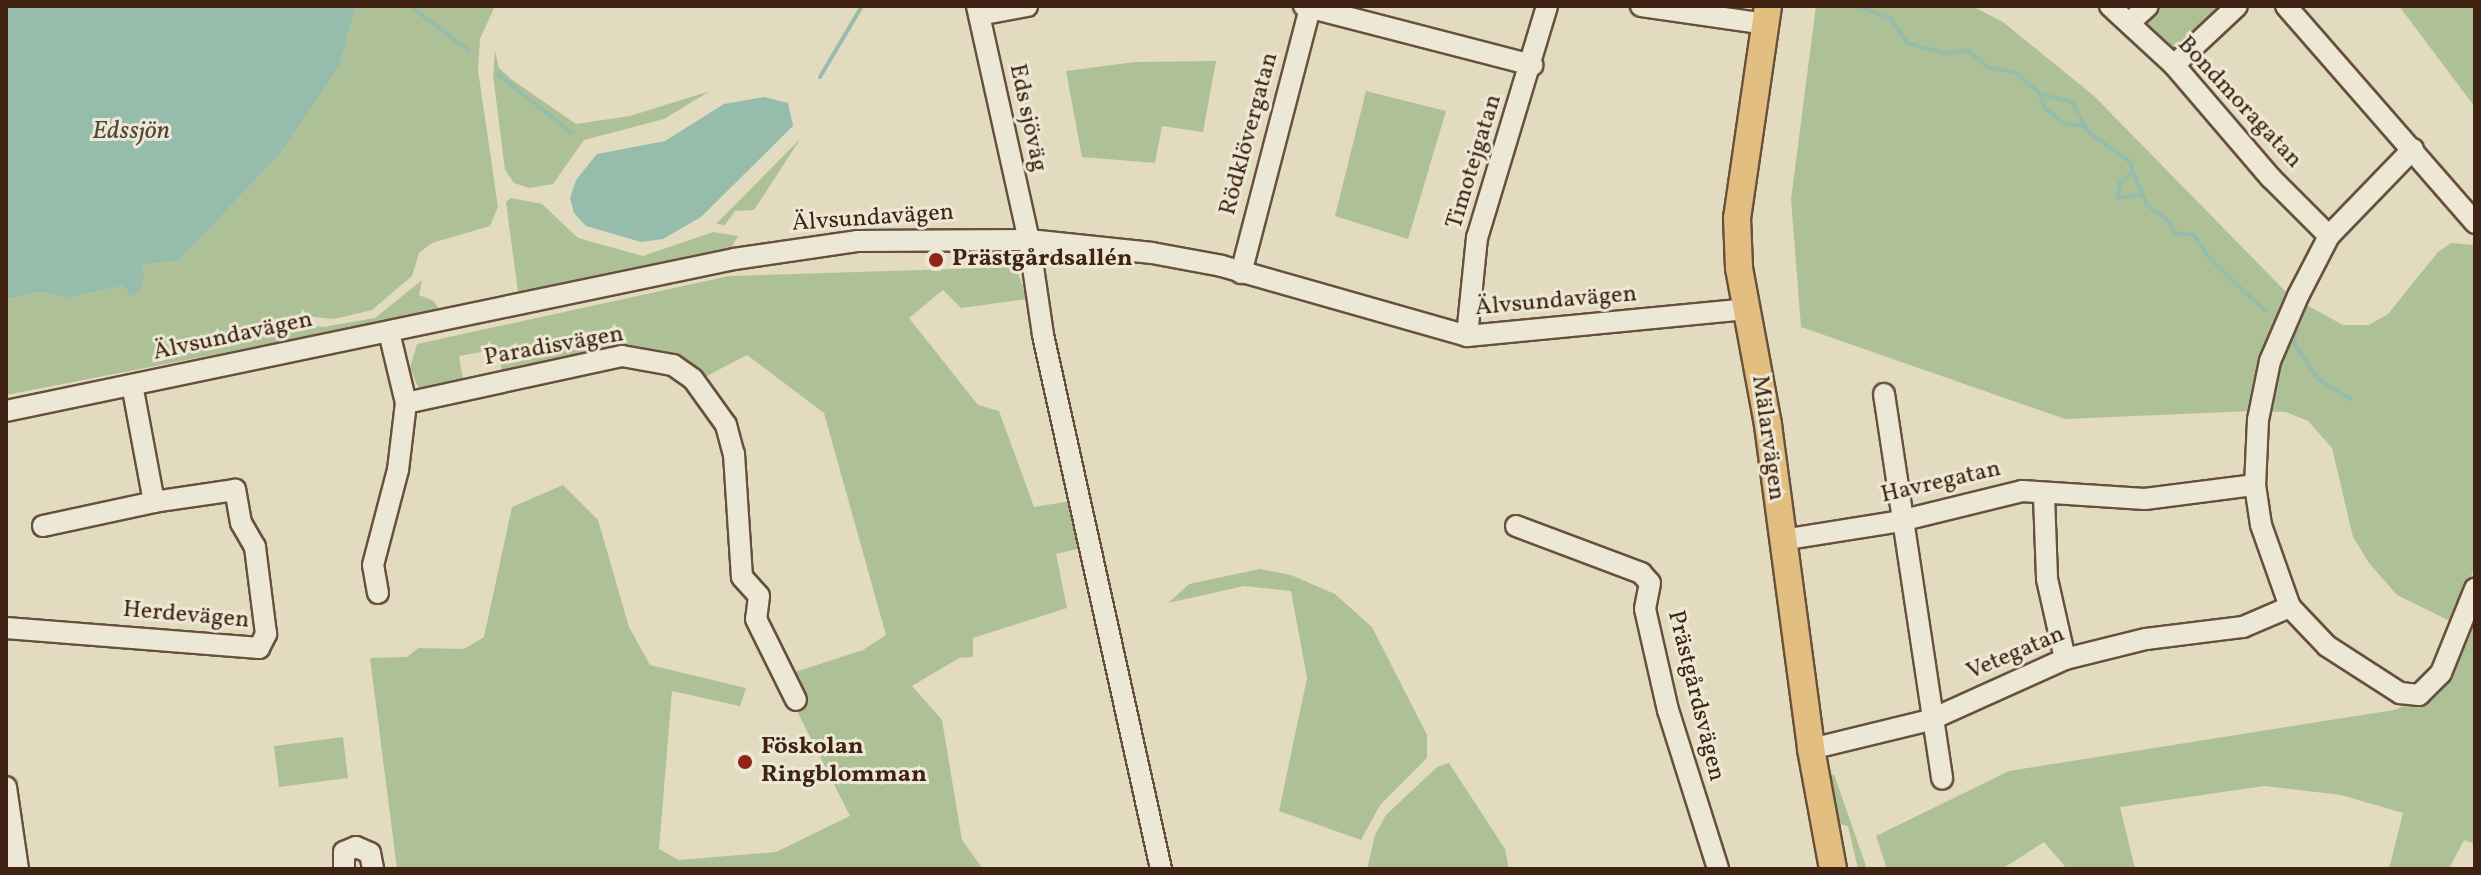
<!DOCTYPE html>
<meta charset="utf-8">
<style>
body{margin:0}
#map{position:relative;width:2481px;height:875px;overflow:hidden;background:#e3dbbf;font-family:Vollkorn,serif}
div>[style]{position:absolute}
.green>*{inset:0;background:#aec196}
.water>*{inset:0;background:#96bcac}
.stream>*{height:4px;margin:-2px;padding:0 2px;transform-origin:2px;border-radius:2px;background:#96bcac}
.roads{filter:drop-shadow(2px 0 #68503c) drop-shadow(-2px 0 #68503c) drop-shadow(0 2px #68503c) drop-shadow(0 -2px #68503c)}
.minor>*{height:20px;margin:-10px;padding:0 10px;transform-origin:10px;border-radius:10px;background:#ede8d5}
.major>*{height:26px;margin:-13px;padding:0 13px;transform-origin:13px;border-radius:13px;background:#e2be80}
.dots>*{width:22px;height:22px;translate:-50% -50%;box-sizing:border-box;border:4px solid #ede8d5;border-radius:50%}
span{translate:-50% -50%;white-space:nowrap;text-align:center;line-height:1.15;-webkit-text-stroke:6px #ede8d5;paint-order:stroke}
.street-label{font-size:24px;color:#3f2211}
.poi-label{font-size:24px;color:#3f2211;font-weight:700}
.left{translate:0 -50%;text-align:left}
.water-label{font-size:26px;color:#554838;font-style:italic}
.frame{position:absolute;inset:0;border:8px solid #3f2211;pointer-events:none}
</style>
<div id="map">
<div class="green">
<div style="clip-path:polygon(356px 6px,495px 6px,480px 39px,478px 70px,498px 207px,490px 226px,432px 243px,419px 253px,412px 276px,372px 310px,334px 319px,295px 315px,306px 324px,323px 327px,375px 318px,422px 280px,419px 295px,434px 301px,440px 311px,6px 395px,6px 299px,38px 292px,70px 298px,123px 286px,139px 292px,141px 265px,179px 261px,280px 154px,340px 65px)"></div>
<div style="clip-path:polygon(1816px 6px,1972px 6px,2003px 22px,2094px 96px,2290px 296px,2343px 325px,2369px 325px,2388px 314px,2438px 252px,2451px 243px,2475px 245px,2475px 564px,2456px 624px,2397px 595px,2369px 563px,2353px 537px,2332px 448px,2308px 421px,2286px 412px,2252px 411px,2065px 419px,1801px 327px,1791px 199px)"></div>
<div style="clip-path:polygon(2154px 6px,2222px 6px,2174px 50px,2162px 49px,2137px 26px)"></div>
<div style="clip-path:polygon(2399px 6px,2475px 6px,2475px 107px,2468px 98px)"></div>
<div style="clip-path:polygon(495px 51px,499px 68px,511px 79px,576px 124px,630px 116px,710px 91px,664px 119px,584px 140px,553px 184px,529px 188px,514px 183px,505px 170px,493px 75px)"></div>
<div style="clip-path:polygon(1216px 61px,1203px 132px,1162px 126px,1155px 163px,1082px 157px,1066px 71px,1135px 62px)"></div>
<div style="clip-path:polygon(1366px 91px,1446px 111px,1408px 239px,1335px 216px)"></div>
<div style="clip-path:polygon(801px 138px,754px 210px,735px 211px,725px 225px,716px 224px)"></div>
<div style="clip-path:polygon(511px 198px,542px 204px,578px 238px,643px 256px,713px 232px,738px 236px,731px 248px,518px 292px,506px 202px)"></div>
<div style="clip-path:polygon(1016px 267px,1027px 299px,961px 308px,943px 290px,909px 318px,978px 405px,999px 411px,1034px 507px,1071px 501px,1081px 548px,1056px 554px,1067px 608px,973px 638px,973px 657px,959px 658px,912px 686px,942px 720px,962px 840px,983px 869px,397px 869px,370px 658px,407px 657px,418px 648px,464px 649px,484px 637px,512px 507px,563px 485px,598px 520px,629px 627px,650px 665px,746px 688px,740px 706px,672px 691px,659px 849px,679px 860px,776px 852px,850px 816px,794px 705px,792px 673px,863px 650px,886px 635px,824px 413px,747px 355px,703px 378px,679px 360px,502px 372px,498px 349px,459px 356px,463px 380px,419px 389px,410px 368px,417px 344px,729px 276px)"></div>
<div style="clip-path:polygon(1260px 569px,1291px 575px,1335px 594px,1372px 627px,1427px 735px,1427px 758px,1380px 805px,1361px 840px,1279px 811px,1307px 678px,1291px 591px,1244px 586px,1168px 603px,1189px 584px)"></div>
<div style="clip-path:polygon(2475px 603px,2475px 844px,2464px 840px,2449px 869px,2389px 869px,2403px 813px,2341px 795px,2264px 786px,2120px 807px,2135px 869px,2067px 869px,2044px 842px,2002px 869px,1887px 869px,1876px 836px,2009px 771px,2394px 710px,2425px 698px)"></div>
<div style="clip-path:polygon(343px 737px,348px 778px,279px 787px,274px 746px)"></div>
<div style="clip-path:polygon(1449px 763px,1505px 849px,1509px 869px,1367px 869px,1375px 835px,1386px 815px,1437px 767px)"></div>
<div style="clip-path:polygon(1834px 774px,1867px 869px,1858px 869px,1848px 826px,1840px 824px,1830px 777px)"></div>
</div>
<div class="water">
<div style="clip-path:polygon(6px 6px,356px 6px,340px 65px,280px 154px,179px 261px,141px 265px,144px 277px,139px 292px,132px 296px,123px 286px,70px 298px,38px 292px,6px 299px)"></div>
<div style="clip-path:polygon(764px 97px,788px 103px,793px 126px,701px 217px,663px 239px,641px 242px,586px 226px,574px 213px,570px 198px,576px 180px,597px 154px,665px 141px,724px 104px)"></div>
</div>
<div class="stream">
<div style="left:410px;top:6px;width:73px;rotate:37.2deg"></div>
<div style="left:1858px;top:6px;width:35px;rotate:22deg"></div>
<div style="left:1891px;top:19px;width:29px;rotate:56deg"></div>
<div style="left:1907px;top:43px;width:39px;rotate:15deg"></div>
<div style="left:1945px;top:53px;width:24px;rotate:-5deg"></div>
<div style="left:1969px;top:51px;width:24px;rotate:42deg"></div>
<div style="left:1987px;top:67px;width:28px;rotate:10deg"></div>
<div style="left:2015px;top:72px;width:33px;rotate:41deg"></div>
<div style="left:2040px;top:94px;width:33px;rotate:14deg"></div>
<div style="left:2072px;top:102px;width:34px;rotate:62deg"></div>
<div style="left:2088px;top:132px;width:50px;rotate:35.3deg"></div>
<div style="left:2129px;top:161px;width:48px;rotate:67.8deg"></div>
<div style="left:2147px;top:205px;width:26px;rotate:36deg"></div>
<div style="left:2168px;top:220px;width:15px;rotate:62deg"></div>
<div style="left:2175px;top:233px;width:19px;rotate:6deg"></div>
<div style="left:2194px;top:235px;width:27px;rotate:57deg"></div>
<div style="left:2209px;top:258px;width:77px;rotate:43.4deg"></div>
<div style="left:499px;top:75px;width:93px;rotate:38.5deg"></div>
<div style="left:820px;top:77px;width:82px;rotate:-59.4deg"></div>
<div style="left:2040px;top:94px;width:14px;rotate:73deg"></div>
<div style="left:2044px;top:107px;width:25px;rotate:40deg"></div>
<div style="left:2063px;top:123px;width:24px;rotate:9deg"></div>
<div style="left:2133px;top:172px;width:16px;rotate:142deg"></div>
<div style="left:2120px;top:182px;width:16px;rotate:97deg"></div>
<div style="left:2118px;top:198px;width:24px;rotate:-7deg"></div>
<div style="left:2296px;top:331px;width:12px;rotate:99deg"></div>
<div style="left:2294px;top:343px;width:42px;rotate:56.7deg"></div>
<div style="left:2317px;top:378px;width:40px;rotate:32deg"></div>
</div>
<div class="roads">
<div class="minor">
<div style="left:977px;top:6px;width:240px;rotate:77.5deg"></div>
<div style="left:1029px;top:240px;width:96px;rotate:81.6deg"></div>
<div style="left:1043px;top:335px;width:547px;rotate:77.54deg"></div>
<div style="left:1304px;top:6px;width:236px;rotate:14.5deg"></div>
<div style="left:1641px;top:6px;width:126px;rotate:8.2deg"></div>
<div style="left:2110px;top:6px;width:87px;rotate:42.7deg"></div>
<div style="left:2174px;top:65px;width:149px;rotate:49.4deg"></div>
<div style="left:2271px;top:178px;width:82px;rotate:45deg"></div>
<div style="left:2286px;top:6px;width:288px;rotate:48.9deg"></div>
<div style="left:979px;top:15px;width:49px;rotate:-10.6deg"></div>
<div style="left:2129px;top:23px;width:25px;rotate:-42deg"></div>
<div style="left:2174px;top:65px;width:86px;rotate:-43.1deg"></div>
<div style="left:2413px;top:149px;width:121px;rotate:134deg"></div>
<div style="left:2329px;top:236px;width:68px;rotate:117.3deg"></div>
<div style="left:2298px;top:296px;width:71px;rotate:113.3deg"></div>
<div style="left:2270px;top:361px;width:60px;rotate:101.5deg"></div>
<div style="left:2258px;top:420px;width:65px;rotate:92.6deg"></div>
<div style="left:2255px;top:485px;width:40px;rotate:81.5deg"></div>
<div style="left:2261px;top:525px;width:87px;rotate:70.5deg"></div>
<div style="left:2290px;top:607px;width:54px;rotate:46.5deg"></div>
<div style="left:2327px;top:646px;width:87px;rotate:32.8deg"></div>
<div style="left:2400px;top:693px;width:19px;rotate:6deg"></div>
<div style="left:2419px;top:695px;width:31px;rotate:-45deg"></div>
<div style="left:2441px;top:673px;width:91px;rotate:-68deg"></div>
<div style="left:1241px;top:273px;width:274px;rotate:-75.4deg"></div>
<div style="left:1467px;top:336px;width:99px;rotate:-84.2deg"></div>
<div style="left:1477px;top:238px;width:242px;rotate:-73.2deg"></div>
<div style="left:1884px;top:394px;width:389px;rotate:81.4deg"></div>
<div style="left:406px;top:403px;width:221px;rotate:-12.3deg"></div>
<div style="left:622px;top:356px;width:52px;rotate:10deg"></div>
<div style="left:673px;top:365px;width:24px;rotate:35deg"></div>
<div style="left:693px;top:379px;width:57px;rotate:54.3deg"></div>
<div style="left:726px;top:425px;width:30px;rotate:75deg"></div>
<div style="left:734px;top:454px;width:123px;rotate:86.3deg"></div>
<div style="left:742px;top:577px;width:25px;rotate:48deg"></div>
<div style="left:759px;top:596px;width:23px;rotate:97deg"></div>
<div style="left:756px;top:619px;width:90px;rotate:63.7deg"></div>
<div style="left:6px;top:411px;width:744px;rotate:-11.79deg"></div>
<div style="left:734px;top:259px;width:124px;rotate:-8.3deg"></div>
<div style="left:857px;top:241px;width:172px;rotate:-0.3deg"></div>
<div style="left:1029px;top:240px;width:124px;rotate:6deg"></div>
<div style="left:1152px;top:253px;width:71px;rotate:10.5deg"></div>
<div style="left:1222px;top:266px;width:255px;rotate:15.9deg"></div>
<div style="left:1467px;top:336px;width:281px;rotate:-5.5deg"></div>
<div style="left:2044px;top:496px;width:83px;rotate:87.9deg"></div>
<div style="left:2047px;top:579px;width:82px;rotate:77.3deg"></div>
<div style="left:43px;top:526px;width:114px;rotate:-12.2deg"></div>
<div style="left:154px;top:502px;width:119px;rotate:-100.6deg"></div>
<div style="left:1516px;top:526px;width:134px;rotate:20.6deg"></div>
<div style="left:1641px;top:573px;width:13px;rotate:48deg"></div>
<div style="left:1650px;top:583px;width:26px;rotate:101deg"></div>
<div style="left:1645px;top:609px;width:104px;rotate:77.2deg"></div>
<div style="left:1668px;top:710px;width:167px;rotate:72.5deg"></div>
<div style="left:1782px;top:540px;width:120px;rotate:-9.1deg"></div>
<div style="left:1900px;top:521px;width:126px;rotate:-13.8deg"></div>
<div style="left:2022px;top:491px;width:123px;rotate:3.7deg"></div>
<div style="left:2145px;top:499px;width:111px;rotate:-7.3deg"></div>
<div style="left:378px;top:593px;width:28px;rotate:-100deg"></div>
<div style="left:373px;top:565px;width:98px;rotate:-75.3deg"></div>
<div style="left:398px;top:470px;width:67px;rotate:-83.2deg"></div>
<div style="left:406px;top:403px;width:73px;rotate:-103.5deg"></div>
<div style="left:6px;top:628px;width:254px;rotate:4.5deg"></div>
<div style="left:259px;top:648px;width:16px;rotate:-63deg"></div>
<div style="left:266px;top:634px;width:88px;rotate:-97.2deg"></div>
<div style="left:255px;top:547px;width:28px;rotate:-120deg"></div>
<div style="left:241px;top:523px;width:34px;rotate:-100deg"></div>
<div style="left:235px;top:490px;width:82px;rotate:171.6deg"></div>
<div style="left:1811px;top:749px;width:122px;rotate:-13.7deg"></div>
<div style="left:1930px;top:720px;width:148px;rotate:-24.3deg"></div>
<div style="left:2065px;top:659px;width:83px;rotate:-13.9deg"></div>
<div style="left:2146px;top:639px;width:98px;rotate:-7.1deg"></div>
<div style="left:2243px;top:627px;width:51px;rotate:-23.1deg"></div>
<div style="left:6px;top:787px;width:83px;rotate:81.7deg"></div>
<div style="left:344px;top:869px;width:17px;rotate:-90deg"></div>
<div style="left:344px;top:852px;width:13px;rotate:-23deg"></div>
<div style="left:356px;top:847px;width:15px;rotate:23deg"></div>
<div style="left:370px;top:853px;width:16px;rotate:79deg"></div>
</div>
<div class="major">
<div style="left:1768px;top:6px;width:214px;rotate:98.3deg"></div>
<div style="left:1737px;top:218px;width:50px;rotate:87.7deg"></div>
<div style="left:1739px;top:268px;width:160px;rotate:79.5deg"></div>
<div style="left:1768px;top:425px;width:327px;rotate:82.4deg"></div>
<div style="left:1811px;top:749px;width:122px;rotate:79.6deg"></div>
</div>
</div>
<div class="dots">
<div style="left:936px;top:260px;background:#8f2418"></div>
<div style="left:745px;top:762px;background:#8f2418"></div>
</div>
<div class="street-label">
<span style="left:2239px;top:103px;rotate:47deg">Bondmoragatan</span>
<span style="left:1027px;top:118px;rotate:78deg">Eds sjöväg</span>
<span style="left:1250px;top:134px;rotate:-75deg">Rödklövergatan</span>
<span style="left:1475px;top:162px;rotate:-73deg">Timotejgatan</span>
<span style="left:873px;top:219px;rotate:-4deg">Älvsundavägen</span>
<span style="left:1556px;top:302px;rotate:-5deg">Älvsundavägen</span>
<span style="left:233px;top:337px;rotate:-12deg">Älvsundavägen</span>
<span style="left:554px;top:347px;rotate:-10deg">Paradisvägen</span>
<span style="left:1767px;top:438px;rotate:82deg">Mälarvägen</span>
<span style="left:1941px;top:483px;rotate:-13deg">Havregatan</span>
<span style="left:186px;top:616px;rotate:5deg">Herdevägen</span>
<span style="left:2016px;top:654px;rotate:-23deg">Vetegatan</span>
<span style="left:1695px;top:696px;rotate:76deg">Prästgårdsvägen</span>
</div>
<div class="poi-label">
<span class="left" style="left:952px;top:260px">Prästgårdsallén</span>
<span class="left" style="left:761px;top:762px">Föskolan<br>Ringblomman</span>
</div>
<div class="water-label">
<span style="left:131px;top:132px">Edssjön</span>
</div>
<div class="frame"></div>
</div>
